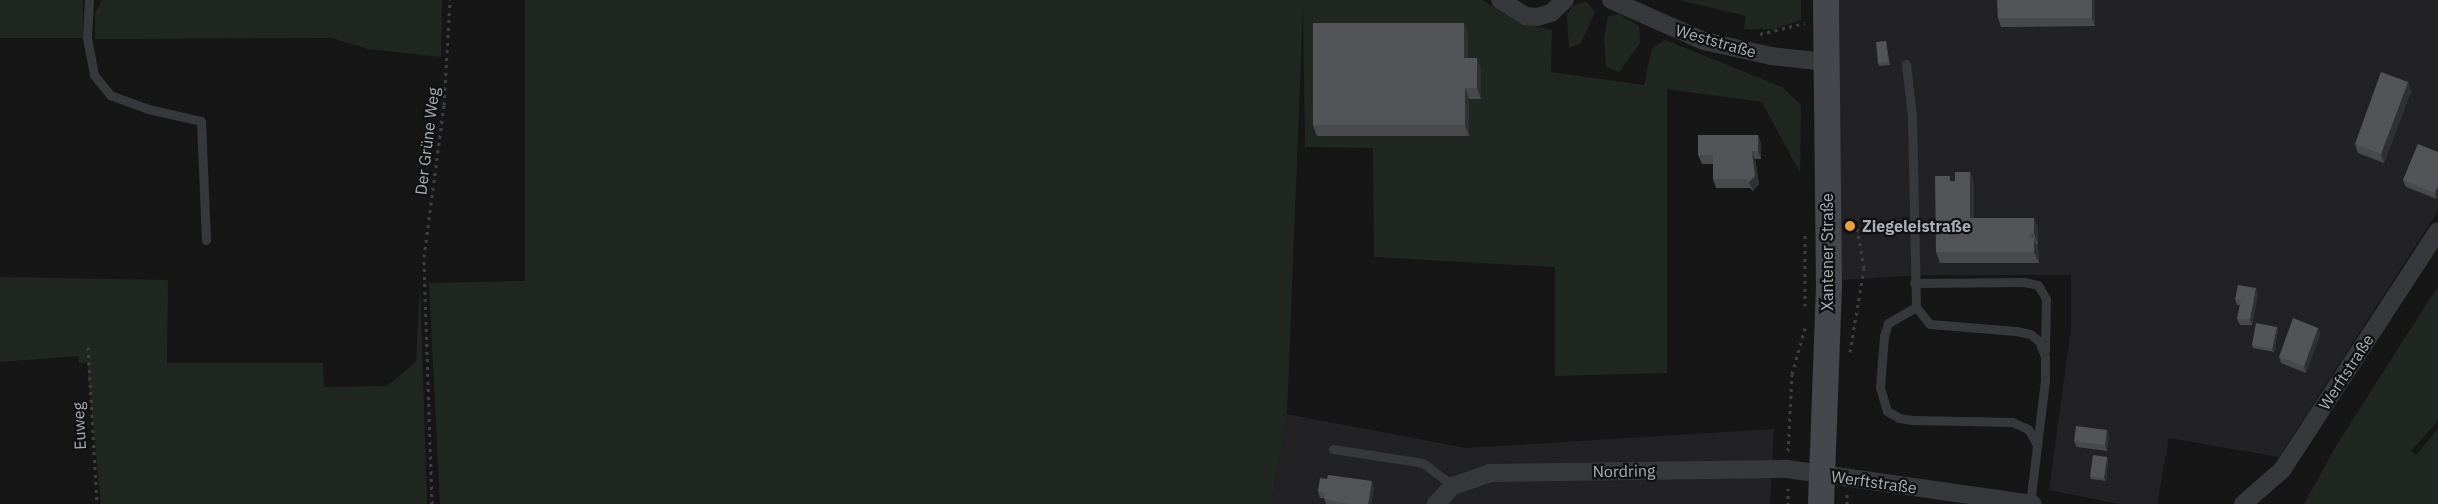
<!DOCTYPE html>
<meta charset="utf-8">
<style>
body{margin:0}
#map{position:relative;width:2438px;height:504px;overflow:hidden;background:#161617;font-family:"IBM Plex Sans",sans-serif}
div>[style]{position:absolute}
.built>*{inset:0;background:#222224}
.green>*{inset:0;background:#202720}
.path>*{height:3px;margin-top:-1.5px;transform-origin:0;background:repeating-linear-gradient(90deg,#3d3f43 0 3px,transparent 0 7.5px)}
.lane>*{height:9px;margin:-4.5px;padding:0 4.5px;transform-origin:4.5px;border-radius:4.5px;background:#37383c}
.street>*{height:18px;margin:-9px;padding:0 9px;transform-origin:9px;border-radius:9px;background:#37383c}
.secondary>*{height:26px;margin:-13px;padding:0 13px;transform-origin:13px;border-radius:13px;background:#45474c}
.wall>*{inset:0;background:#47494c}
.shaded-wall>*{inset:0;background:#2f3032}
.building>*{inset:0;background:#525458}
.dots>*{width:16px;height:16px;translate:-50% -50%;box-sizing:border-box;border:3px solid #111112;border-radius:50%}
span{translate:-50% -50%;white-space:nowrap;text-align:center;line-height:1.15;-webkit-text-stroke:4.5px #111112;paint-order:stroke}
.street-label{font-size:16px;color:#a8aeb7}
.poi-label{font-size:16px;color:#a8aeb7;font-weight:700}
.left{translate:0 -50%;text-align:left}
</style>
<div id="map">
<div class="built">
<div style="clip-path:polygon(1820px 0,2438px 0,2438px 211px,2279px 457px,2169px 438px,2157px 504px,2119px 504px,2049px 490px,2071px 329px,2071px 275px,1924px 275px,1841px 280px,1839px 9px)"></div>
<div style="clip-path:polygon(1287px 414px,1466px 448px,1774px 429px,1770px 504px,1271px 504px)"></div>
</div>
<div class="green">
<div style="clip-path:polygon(0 0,83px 0,83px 38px,0 38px)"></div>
<div style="clip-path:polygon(102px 0,442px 0,441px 57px,368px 49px,332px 38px,95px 39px,95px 13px)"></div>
<div style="clip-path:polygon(525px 0,1482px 0,1518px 22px,1552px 30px,1551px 72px,1644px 85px,1652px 48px,1665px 40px,1782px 87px,1801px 105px,1800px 173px,1762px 102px,1667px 89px,1667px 373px,1555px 376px,1555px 267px,1374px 257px,1373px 148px,1305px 147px,1303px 6px,1287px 414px,1271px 504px,440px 504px,429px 283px,525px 281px)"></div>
<div style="clip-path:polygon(1679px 0,1801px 0,1801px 20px,1774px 29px,1744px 29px,1746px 16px)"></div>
<div style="clip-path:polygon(1586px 1px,1595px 12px,1581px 43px,1569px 48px,1567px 15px,1572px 6px)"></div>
<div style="clip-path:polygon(1619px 14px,1639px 26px,1640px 43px,1619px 72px,1606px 67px,1604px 38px,1608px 16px)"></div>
<div style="clip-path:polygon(0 277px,168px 280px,167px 363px,323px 363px,324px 387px,387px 386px,416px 362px,420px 283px,427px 504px,101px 504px,87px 363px,79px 363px,78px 356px,0 362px)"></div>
<div style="clip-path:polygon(2438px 286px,2438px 421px,2411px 451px,2416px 455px,2438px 429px,2438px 504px,2304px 504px,2336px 446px)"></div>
</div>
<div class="path">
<div style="left:1760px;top:34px;width:46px;rotate:-13.7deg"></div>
<div style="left:1805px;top:306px;width:71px;rotate:-90deg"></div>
<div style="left:88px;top:347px;width:157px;rotate:86.7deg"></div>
<div style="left:1850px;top:352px;width:85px;rotate:-80.5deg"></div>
<div style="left:1864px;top:268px;width:40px;rotate:-100deg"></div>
<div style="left:1788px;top:451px;width:77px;rotate:-87deg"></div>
<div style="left:1792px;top:374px;width:48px;rotate:-74.2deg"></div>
<div style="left:1788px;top:488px;width:16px;rotate:90deg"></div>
<div style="left:1847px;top:494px;width:10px;rotate:90deg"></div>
<div style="left:432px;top:504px;width:247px;rotate:-91.9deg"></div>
<div style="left:424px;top:257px;width:153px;rotate:-82.5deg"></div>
<div style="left:444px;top:105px;width:105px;rotate:-86.7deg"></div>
</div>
<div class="lane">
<div style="left:89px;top:0;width:38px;rotate:93deg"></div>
<div style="left:87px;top:38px;width:38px;rotate:79deg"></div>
<div style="left:94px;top:75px;width:26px;rotate:51deg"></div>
<div style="left:110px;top:95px;width:40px;rotate:20.2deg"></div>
<div style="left:148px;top:109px;width:54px;rotate:12.8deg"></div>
<div style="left:201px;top:121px;width:119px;rotate:87.6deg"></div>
<div style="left:1906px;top:64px;width:52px;rotate:83.4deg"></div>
<div style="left:1912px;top:116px;width:191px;rotate:88.8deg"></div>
<div style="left:1916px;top:307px;width:22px;rotate:51deg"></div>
<div style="left:1930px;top:324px;width:86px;rotate:4.7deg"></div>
<div style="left:2016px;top:331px;width:14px;rotate:12deg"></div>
<div style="left:2030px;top:334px;width:11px;rotate:38deg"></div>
<div style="left:2039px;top:341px;width:17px;rotate:69deg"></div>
<div style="left:2045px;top:357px;width:23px;rotate:90deg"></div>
<div style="left:2045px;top:380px;width:125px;rotate:96.9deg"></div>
<div style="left:1914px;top:283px;width:110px;rotate:-0.5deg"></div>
<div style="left:2024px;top:282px;width:14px;rotate:12deg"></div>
<div style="left:2038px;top:285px;width:16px;rotate:60deg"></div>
<div style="left:2046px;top:299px;width:52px;rotate:91.1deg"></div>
<div style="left:1916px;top:307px;width:32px;rotate:150deg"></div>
<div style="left:1888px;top:323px;width:14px;rotate:107deg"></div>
<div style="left:1884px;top:336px;width:51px;rotate:94.5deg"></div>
<div style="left:1880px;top:387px;width:25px;rotate:74deg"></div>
<div style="left:1887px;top:411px;width:14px;rotate:30deg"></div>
<div style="left:1899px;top:418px;width:13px;rotate:9deg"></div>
<div style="left:1912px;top:420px;width:100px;rotate:1.1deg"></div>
<div style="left:2012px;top:422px;width:17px;rotate:24deg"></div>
<div style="left:2028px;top:429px;width:16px;rotate:60deg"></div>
<div style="left:1333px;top:449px;width:91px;rotate:8.8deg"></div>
<div style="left:1423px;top:463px;width:38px;rotate:37deg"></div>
</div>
<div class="street">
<div style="left:1500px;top:0;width:31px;rotate:32deg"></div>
<div style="left:1526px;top:16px;width:11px;rotate:5deg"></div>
<div style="left:1537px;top:17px;width:15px;rotate:-16deg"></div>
<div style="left:1551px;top:13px;width:19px;rotate:-43deg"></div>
<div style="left:1611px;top:0;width:102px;rotate:23.8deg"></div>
<div style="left:1704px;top:41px;width:69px;rotate:12.6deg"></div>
<div style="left:1771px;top:56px;width:55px;rotate:6.2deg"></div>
<div style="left:1436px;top:504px;width:25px;rotate:-47deg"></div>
<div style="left:1453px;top:486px;width:39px;rotate:-19deg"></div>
<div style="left:1490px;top:473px;width:297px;rotate:-0.8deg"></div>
<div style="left:1787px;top:469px;width:248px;rotate:8.1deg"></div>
<div style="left:2243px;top:504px;width:52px;rotate:-41.1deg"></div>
<div style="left:2282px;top:470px;width:285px;rotate:-56.9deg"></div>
</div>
<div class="secondary">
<div style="left:1821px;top:504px;width:217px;rotate:-87.9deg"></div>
<div style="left:1829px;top:287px;width:287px;rotate:-90.6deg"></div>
</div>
<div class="wall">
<div style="clip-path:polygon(2095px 0,2095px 26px,2001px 27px,1998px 18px)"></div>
<div style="clip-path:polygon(1468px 34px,1468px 58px,1481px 69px,1481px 99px,1469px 99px,1469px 136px,1317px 136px,1313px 125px)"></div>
<div style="clip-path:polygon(1886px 41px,1890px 65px,1879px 66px,1878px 63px)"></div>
<div style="clip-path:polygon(2408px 82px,2411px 91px,2384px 163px,2358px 153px,2355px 144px)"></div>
<div style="clip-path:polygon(1758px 135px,1761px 144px,1761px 159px,1755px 159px,1759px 184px,1753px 191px,1750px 188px,1716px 188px,1713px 179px,1713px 164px,1702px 164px,1698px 155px)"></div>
<div style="clip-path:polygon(2418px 144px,2437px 199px,2406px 187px,2403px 180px)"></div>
<div style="clip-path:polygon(1970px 172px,1974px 183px,1974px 218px,2034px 218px,2038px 229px,2038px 244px,2037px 244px,2038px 249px,2039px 263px,1940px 263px,1936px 252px,1952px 181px,1955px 181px)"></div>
<div style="clip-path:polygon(2258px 294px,2252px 325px,2240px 325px,2237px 319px,2240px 305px,2237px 305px,2235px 299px)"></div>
<div style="clip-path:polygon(2277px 327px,2278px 330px,2274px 352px,2253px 348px,2252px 345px)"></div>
<div style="clip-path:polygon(2318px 328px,2320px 334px,2306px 373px,2281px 363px,2279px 357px)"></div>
<div style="clip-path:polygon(2109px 436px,2107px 451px,2077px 447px,2074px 441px)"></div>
<div style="clip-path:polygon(2107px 457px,2108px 460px,2106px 481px,2091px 479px,2090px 476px)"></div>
<div style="clip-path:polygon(1374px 487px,1371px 504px,1326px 504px,1324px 498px,1320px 498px,1318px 491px)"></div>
</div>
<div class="shaded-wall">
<div style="clip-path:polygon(2092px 0,2095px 0,2095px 26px,2092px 18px)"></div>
<div style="clip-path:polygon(1464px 23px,1468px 34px,1468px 69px,1464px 58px)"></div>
<div style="clip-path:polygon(1477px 58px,1481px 69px,1481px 99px,1477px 88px)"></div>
<div style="clip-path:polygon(2408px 82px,2411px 91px,2384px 163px,2381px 154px)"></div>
<div style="clip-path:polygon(1465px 88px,1469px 99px,1469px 136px,1465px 125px)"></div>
<div style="clip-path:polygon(1758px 135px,1761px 144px,1761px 159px,1758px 151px)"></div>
<div style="clip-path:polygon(1752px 151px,1755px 159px,1759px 184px,1753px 191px,1749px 182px)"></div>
<div style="clip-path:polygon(1970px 172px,1974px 183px,1974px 229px,1970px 218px)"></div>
<div style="clip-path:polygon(2438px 186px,2438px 197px,2437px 199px,2435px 193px)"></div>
<div style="clip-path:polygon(2034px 218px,2038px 229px,2038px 244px,2034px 233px)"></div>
<div style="clip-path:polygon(2034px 238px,2038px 249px,2039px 263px,2034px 252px)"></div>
<div style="clip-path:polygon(2256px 288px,2258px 294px,2252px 325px,2250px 319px)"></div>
<div style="clip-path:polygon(2277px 327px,2278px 330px,2274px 352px,2272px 349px)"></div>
<div style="clip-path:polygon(2318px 328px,2320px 334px,2306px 373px,2304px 366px)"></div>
<div style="clip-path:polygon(2107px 430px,2109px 436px,2107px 451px,2105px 445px)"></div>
<div style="clip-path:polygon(2107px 457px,2108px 460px,2106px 481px,2104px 478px)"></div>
<div style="clip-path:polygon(1372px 481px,1374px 487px,1371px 504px,1368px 504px)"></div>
</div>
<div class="building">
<div style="clip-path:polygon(1997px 0,2092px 0,2092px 18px,1998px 18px)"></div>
<div style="clip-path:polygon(1313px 23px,1464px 23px,1464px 58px,1477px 58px,1477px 88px,1465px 88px,1465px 125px,1313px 125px)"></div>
<div style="clip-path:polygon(1886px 41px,1888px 62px,1878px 63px,1876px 42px)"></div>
<div style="clip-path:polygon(2381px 72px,2408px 82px,2381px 154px,2355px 144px)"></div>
<div style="clip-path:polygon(1698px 135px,1758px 135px,1758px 151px,1752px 151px,1755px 176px,1749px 182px,1746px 179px,1713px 179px,1713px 155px,1698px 155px)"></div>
<div style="clip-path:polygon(2418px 144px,2438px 152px,2438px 186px,2435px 193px,2403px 180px)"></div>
<div style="clip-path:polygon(1955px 172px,1970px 172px,1970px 218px,2034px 218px,2034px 233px,2030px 233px,2030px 238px,2034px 238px,2034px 252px,1936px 252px,1935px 176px,1950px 176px,1950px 181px,1955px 181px)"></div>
<div style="clip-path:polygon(2238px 285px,2256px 288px,2250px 319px,2237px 319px,2241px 300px,2235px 299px)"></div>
<div style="clip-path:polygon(2293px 318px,2318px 328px,2304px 366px,2279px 357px)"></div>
<div style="clip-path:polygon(2256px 323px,2277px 327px,2272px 349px,2252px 345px)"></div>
<div style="clip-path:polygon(2076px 426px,2107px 430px,2105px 445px,2074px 441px)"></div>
<div style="clip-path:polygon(2093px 455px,2107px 457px,2104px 478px,2090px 476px)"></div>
<div style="clip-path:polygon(1328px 475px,1372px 481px,1368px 504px,1349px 504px,1324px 499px,1325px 493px,1318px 491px,1320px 478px,1327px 479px)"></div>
</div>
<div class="dots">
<div style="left:1850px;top:226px;background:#e8a13d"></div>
</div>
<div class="street-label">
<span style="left:1716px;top:41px;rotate:16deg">Weststraße</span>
<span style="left:427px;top:141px;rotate:-83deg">Der Grüne Weg</span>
<span style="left:1827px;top:252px;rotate:-90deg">Xantener Straße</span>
<span style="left:2346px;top:372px;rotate:-57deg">Werftstraße</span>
<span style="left:79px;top:426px;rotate:-93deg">Euweg</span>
<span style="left:1624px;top:471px;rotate:-1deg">Nordring</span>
<span style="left:1874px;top:482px;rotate:8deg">Werftstraße</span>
</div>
<div class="poi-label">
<span class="left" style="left:1862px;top:226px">Ziegeleistraße</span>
</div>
</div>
